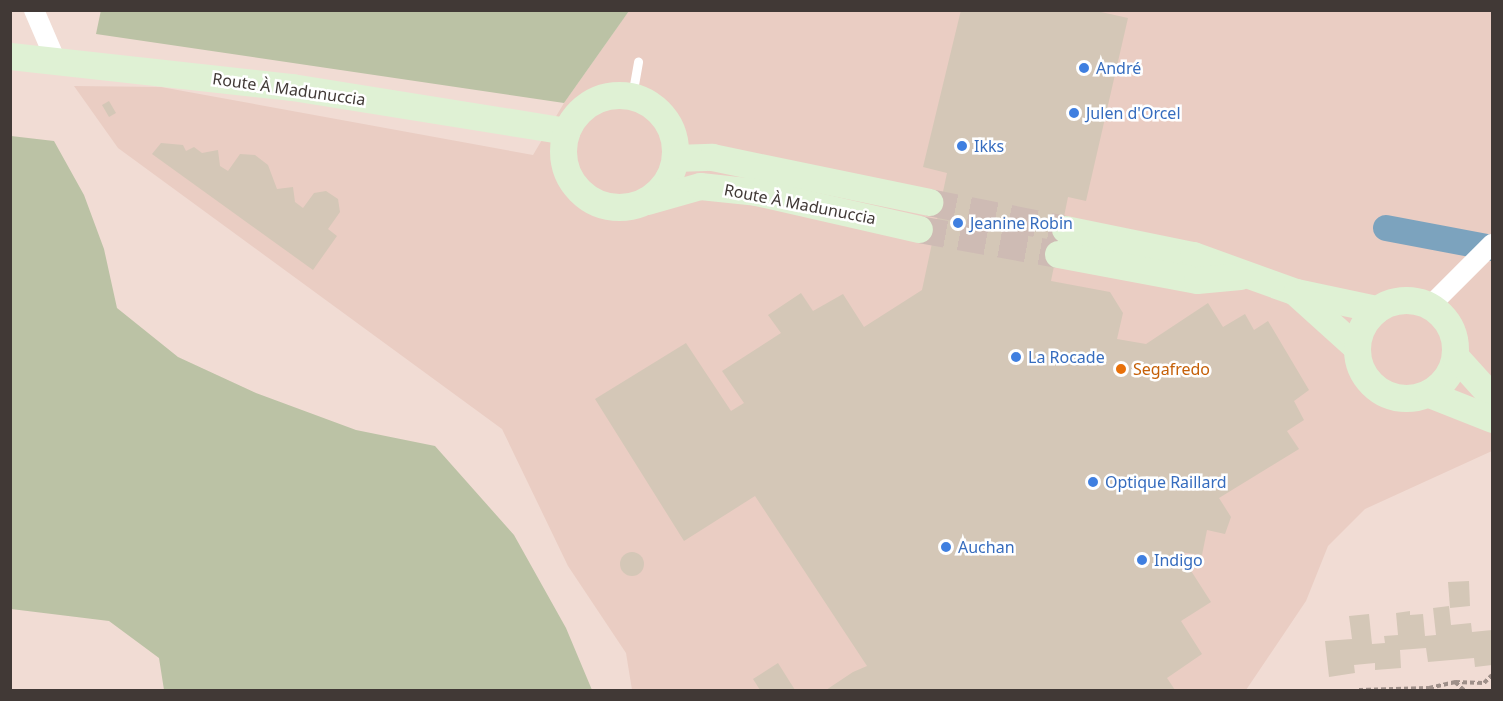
<!DOCTYPE html>
<meta charset="utf-8">
<style>
body{margin:0}
#map{position:relative;width:1503px;height:701px;overflow:hidden;background:#f1dcd4;font-family:"Noto Sans",sans-serif}
div>[style]{position:absolute}
.built>*{inset:0;background:#eacdc3}
.green>*{inset:0;background:#bbc2a5}
.canal>*{height:26px;margin:-13px;padding:0 13px;transform-origin:13px;border-radius:13px;background:#7ca3be}
.building>*{inset:0;background:#d4c7b7}
.round{border-radius:50%}
.secondary-tunnel>*{height:27px;margin-top:-13.5px;transform-origin:0;background:repeating-linear-gradient(90deg,#cebbb4 0 27px,transparent 0 41px)}
.path>*{height:4px;margin-top:-2px;transform-origin:0;background:repeating-linear-gradient(90deg,#9e8f89 0 4.5px,transparent 0 7.5px)}
.service>*{height:9px;margin:-4.5px;padding:0 4.5px;transform-origin:4.5px;border-radius:4.5px;background:#fff}
.minor>*{height:20px;margin:-10px;padding:0 10px;transform-origin:10px;border-radius:10px;background:#fff}
.secondary>*{height:27px;margin:-13.5px;padding:0 13.5px;transform-origin:13.5px;border-radius:13.5px;background:#dff1d4}
.secondary>.ring{margin:-13.5px;padding:0;box-sizing:content-box;background:none;border:27px solid #dff1d4;border-radius:50%}
.dots>*{width:16px;height:16px;translate:-50% -50%;box-sizing:border-box;border:3px solid #fff;border-radius:50%}
span{translate:-50% -50%;white-space:nowrap;text-align:center;line-height:1.15;-webkit-text-stroke:5px #fff;paint-order:stroke}
.shop-label{font-size:16px;color:#366cbe}
.left{translate:0 -50%;text-align:left}
.street-label{font-size:16px;color:#413936}
.food-label{font-size:16px;color:#c56008}
.frame{position:absolute;inset:0;border:12px solid #413936;pointer-events:none}
</style>
<div id="map">
<div class="built">
<div style="clip-path:polygon(629px 11px,1492px 11px,1492px 451px,1365px 509px,1328px 546px,1306px 601px,1246px 690px,632px 690px,626px 653px,568px 566px,502px 429px,118px 148px,74px 86px,161px 87px,533px 155px,564px 103px)"></div>
</div>
<div class="green">
<div style="clip-path:polygon(101px 10px,629px 10px,629px 11px,564px 103px,96px 34px)"></div>
<div style="clip-path:polygon(11px 136px,54px 141px,84px 195px,104px 249px,117px 308px,178px 357px,256px 393px,356px 430px,435px 446px,514px 535px,566px 628px,592px 690px,164px 690px,159px 658px,109px 621px,11px 609px)"></div>
</div>
<div class="canal">
<div style="left:1386px;top:228px;width:108px;rotate:10.7deg"></div>
</div>
<div class="building">
<div style="clip-path:polygon(961px 10px,1092px 10px,1128px 18px,1086px 201px,1068px 197px,1051px 281px,1110px 292px,1123px 313px,1117px 339px,1146px 344px,1208px 303px,1223px 327px,1245px 314px,1254px 330px,1268px 321px,1309px 390px,1294px 401px,1304px 420px,1287px 431px,1299px 449px,1219px 498px,1231px 517px,1225px 534px,1207px 530px,1202px 555px,1179px 552px,1211px 602px,1181px 621px,1202px 654px,1167px 678px,1175px 690px,826px 690px,853px 672px,867px 666px,755px 496px,684px 541px,595px 399px,686px 343px,731px 411px,744px 403px,722px 371px,781px 333px,768px 315px,801px 293px,813px 311px,843px 294px,864px 327px,922px 290px,947px 173px,923px 167px)"></div>
<div style="clip-path:polygon(109px 101px,116px 113px,109px 117px,102px 105px)"></div>
<div style="clip-path:polygon(161px 143px,183px 145px,186px 151px,194px 147px,202px 153px,218px 150px,220px 166px,228px 171px,240px 154px,255px 155px,268px 165px,277px 189px,293px 187px,295px 202px,303px 208px,314px 193px,326px 191px,338px 199px,340px 212px,328px 229px,337px 236px,313px 270px,152px 154px)"></div>
<div class="round" style="left:620px;top:552px;width:24px;height:24px"></div>
<div style="clip-path:polygon(1469px 581px,1470px 606px,1450px 608px,1448px 582px)"></div>
<div style="clip-path:polygon(1449px 606px,1451px 625px,1471px 623px,1472px 632px,1492px 630px,1492px 665px,1475px 667px,1474px 658px,1428px 662px,1426px 648px,1400px 650px,1401px 668px,1375px 670px,1375px 663px,1354px 665px,1355px 673px,1329px 677px,1325px 641px,1352px 639px,1349px 616px,1369px 614px,1372px 644px,1385px 643px,1384px 636px,1398px 635px,1396px 613px,1410px 611px,1410px 615px,1423px 614px,1425px 636px,1436px 635px,1433px 608px)"></div>
<div style="clip-path:polygon(778px 663px,795px 690px,760px 690px,753px 679px)"></div>
</div>
<div class="secondary-tunnel">
<div style="left:929px;top:202px;width:139px;rotate:11.2deg"></div>
<div style="left:919px;top:229px;width:141px;rotate:10.2deg"></div>
</div>
<div class="path">
<div style="left:1455px;top:682px;width:29px;rotate:2deg"></div>
<div style="left:1484px;top:683px;width:11px;rotate:-45deg"></div>
<div style="left:1359px;top:690px;width:70px;rotate:-1.6deg"></div>
<div style="left:1429px;top:688px;width:27px;rotate:-13deg"></div>
<div style="left:1455px;top:682px;width:12px;rotate:42deg"></div>
</div>
<div class="service">
<div style="left:632px;top:96px;width:35px;rotate:-80deg"></div>
</div>
<div class="minor">
<div style="left:34px;top:10px;width:56px;rotate:66.7deg"></div>
<div style="left:1430px;top:306px;width:88px;rotate:-45deg"></div>
</div>
<div class="secondary">
<div style="left:10px;top:56px;width:284px;rotate:6.3deg"></div>
<div style="left:292px;top:87px;width:278px;rotate:9.1deg"></div>
<div class="ring" style="left:563px;top:95px;width:85px;height:85px"></div>
<div style="left:675px;top:158px;width:37px;rotate:-2deg"></div>
<div style="left:712px;top:157px;width:222px;rotate:11.7deg"></div>
<div style="left:647px;top:201px;width:55px;rotate:-15.8deg"></div>
<div style="left:700px;top:186px;width:56px;rotate:6.1deg"></div>
<div style="left:756px;top:192px;width:167px;rotate:12.8deg"></div>
<div style="left:1065px;top:229px;width:131px;rotate:11.5deg"></div>
<div style="left:1193px;top:255px;width:109px;rotate:19.8deg"></div>
<div style="left:1296px;top:292px;width:83px;rotate:11.9deg"></div>
<div style="left:1058px;top:254px;width:141px;rotate:10.6deg"></div>
<div style="left:1197px;top:280px;width:43px;rotate:-5.3deg"></div>
<div style="left:1296px;top:293px;width:81px;rotate:42deg"></div>
<div class="ring" style="left:1357px;top:300px;width:71px;height:71px"></div>
<div style="left:1455px;top:356px;width:55px;rotate:47.9deg"></div>
<div style="left:1429px;top:394px;width:68px;rotate:21.6deg"></div>
</div>
<div class="dots">
<div style="left:1084px;top:68px;background:#3f7fe0"></div>
<div style="left:1074px;top:113px;background:#3f7fe0"></div>
<div style="left:962px;top:146px;background:#3f7fe0"></div>
<div style="left:958px;top:223px;background:#3f7fe0"></div>
<div style="left:1016px;top:357px;background:#3f7fe0"></div>
<div style="left:1121px;top:369px;background:#e8710a"></div>
<div style="left:1093px;top:482px;background:#3f7fe0"></div>
<div style="left:946px;top:547px;background:#3f7fe0"></div>
<div style="left:1142px;top:560px;background:#3f7fe0"></div>
</div>
<div class="shop-label">
<span class="left" style="left:1096px;top:68px">André</span>
<span class="left" style="left:1086px;top:113px">Julen d'Orcel</span>
<span class="left" style="left:974px;top:146px">Ikks</span>
<span class="left" style="left:970px;top:223px">Jeanine Robin</span>
<span class="left" style="left:1028px;top:357px">La Rocade</span>
<span class="left" style="left:1105px;top:482px">Optique Raillard</span>
<span class="left" style="left:958px;top:547px">Auchan</span>
<span class="left" style="left:1154px;top:560px">Indigo</span>
</div>
<div class="street-label">
<span style="left:289px;top:89px;rotate:8deg">Route À Madunuccia</span>
<span style="left:800px;top:204px;rotate:11deg">Route À Madunuccia</span>
</div>
<div class="food-label">
<span class="left" style="left:1133px;top:369px">Segafredo</span>
</div>
<div class="frame"></div>
</div>
